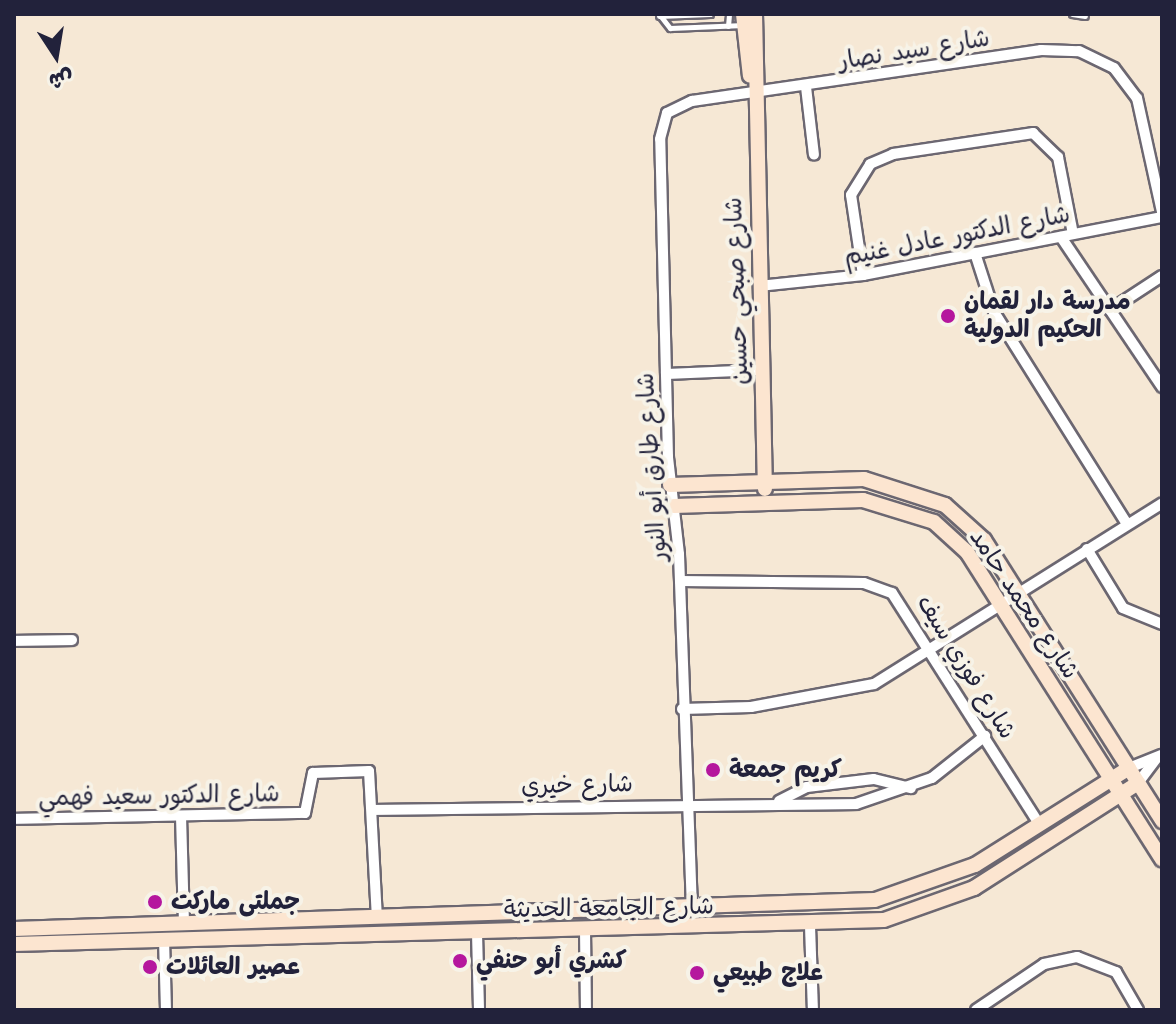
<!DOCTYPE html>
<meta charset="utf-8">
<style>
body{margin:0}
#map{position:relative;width:1176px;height:1024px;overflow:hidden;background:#f6e8d5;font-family:"Shantell Sans","Playpen Sans Arabic",sans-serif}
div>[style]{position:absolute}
.roads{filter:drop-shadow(2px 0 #6c6771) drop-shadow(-2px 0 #6c6771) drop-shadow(0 2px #6c6771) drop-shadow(0 -2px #6c6771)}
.lane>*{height:5px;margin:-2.5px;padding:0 2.5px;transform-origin:2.5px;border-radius:2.5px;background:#fff}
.street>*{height:10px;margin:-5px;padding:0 5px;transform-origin:5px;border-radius:5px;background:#fff}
.secondary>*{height:14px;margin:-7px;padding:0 7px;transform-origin:7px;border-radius:7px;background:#fce5d0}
.dots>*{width:22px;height:22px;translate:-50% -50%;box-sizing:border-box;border:4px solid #f7f3e8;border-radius:50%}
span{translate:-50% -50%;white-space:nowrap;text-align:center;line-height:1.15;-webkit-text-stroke:8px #f7f3e8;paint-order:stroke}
.street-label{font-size:24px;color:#22223b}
.poi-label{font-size:24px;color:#22223b;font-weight:700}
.left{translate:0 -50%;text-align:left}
.frame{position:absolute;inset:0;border:16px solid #22223b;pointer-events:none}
.north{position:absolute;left:16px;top:16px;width:80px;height:80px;-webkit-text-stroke:6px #f7f3e8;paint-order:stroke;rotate:168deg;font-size:22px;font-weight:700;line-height:32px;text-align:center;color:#22223b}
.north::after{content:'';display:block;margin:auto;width:28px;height:36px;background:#22223b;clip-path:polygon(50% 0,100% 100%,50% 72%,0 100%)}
</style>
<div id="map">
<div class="roads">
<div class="lane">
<div style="left:659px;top:14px;width:18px;rotate:52deg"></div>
<div style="left:670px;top:28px;width:74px;rotate:-2.3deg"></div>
<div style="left:1072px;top:14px;width:13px;rotate:9deg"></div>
<div style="left:659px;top:16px;width:51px;rotate:-2.2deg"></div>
<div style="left:728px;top:26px;width:12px;rotate:-85deg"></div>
</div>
<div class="street">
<div style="left:806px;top:87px;width:68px;rotate:83.3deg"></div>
<div style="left:1061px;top:237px;width:181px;rotate:56deg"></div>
<div style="left:975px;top:253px;width:62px;rotate:72.1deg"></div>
<div style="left:994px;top:312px;width:250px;rotate:57.9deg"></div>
<div style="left:863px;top:275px;width:81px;rotate:-98.5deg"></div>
<div style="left:851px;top:195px;width:36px;rotate:-58deg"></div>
<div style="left:870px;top:164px;width:25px;rotate:-23deg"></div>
<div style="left:893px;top:154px;width:142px;rotate:-8.5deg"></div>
<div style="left:1033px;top:133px;width:35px;rotate:44deg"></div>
<div style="left:1058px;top:157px;width:78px;rotate:79deg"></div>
<div style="left:759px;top:286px;width:105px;rotate:-6deg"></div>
<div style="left:863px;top:275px;width:305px;rotate:-11deg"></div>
<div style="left:1110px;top:310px;width:62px;rotate:-33.2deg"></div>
<div style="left:666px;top:374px;width:95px;rotate:-2.4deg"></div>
<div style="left:1087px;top:549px;width:69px;rotate:58.6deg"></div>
<div style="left:1123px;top:608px;width:42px;rotate:22.3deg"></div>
<div style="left:680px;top:581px;width:184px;rotate:0.6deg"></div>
<div style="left:864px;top:583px;width:30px;rotate:20deg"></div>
<div style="left:892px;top:593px;width:275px;rotate:57.5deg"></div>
<div style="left:14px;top:641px;width:58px;rotate:-1deg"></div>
<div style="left:682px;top:709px;width:69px;rotate:-1.7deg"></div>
<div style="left:751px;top:707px;width:125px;rotate:-10.6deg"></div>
<div style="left:874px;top:684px;width:340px;rotate:-32.1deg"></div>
<div style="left:1129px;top:768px;width:35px;rotate:-22deg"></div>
<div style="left:1138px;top:783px;width:30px;rotate:-53deg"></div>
<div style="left:779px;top:801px;width:31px;rotate:-27deg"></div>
<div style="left:807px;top:787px;width:67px;rotate:-6.8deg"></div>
<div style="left:874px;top:779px;width:38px;rotate:14deg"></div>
<div style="left:375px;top:810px;width:481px;rotate:-0.7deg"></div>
<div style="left:856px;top:804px;width:80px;rotate:-18.9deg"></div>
<div style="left:932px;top:778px;width:68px;rotate:-38.4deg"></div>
<div style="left:181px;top:816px;width:107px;rotate:88.4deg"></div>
<div style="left:14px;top:819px;width:291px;rotate:-1.2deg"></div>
<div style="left:305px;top:813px;width:41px;rotate:-78.7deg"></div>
<div style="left:313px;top:773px;width:56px;rotate:-2deg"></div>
<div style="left:369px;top:771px;width:147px;rotate:86.9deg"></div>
<div style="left:692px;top:909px;width:355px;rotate:-92.1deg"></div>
<div style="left:679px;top:554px;width:98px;rotate:-96.5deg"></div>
<div style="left:668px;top:457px;width:318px;rotate:-91.4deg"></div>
<div style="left:660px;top:139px;width:27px;rotate:-75deg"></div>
<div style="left:667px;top:113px;width:28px;rotate:-26deg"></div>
<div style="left:692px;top:101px;width:353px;rotate:-8.3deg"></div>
<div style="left:1041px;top:50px;width:38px;rotate:2deg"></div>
<div style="left:1079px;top:51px;width:39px;rotate:26deg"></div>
<div style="left:1114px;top:68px;width:38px;rotate:53deg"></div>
<div style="left:1137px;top:98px;width:117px;rotate:77.6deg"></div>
<div style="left:810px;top:926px;width:84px;rotate:88deg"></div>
<div style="left:585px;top:930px;width:80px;rotate:89.3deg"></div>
<div style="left:477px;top:933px;width:77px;rotate:88.5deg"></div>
<div style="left:164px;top:939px;width:71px;rotate:88.4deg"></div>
<div style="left:976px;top:1010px;width:82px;rotate:-34.1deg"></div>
<div style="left:1044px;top:964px;width:34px;rotate:-12deg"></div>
<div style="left:1077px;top:957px;width:42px;rotate:21deg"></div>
<div style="left:1116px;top:972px;width:44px;rotate:59.9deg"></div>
</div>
<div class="secondary">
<div style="left:743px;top:14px;width:62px;rotate:83.6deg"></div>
<div style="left:755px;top:14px;width:475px;rotate:88.8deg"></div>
<div style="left:670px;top:485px;width:194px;rotate:-1.8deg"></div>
<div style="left:864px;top:479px;width:85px;rotate:17.8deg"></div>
<div style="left:945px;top:505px;width:52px;rotate:41.9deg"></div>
<div style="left:984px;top:540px;width:333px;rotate:57.6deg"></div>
<div style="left:674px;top:506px;width:189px;rotate:-1.8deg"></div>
<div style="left:863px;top:500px;width:74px;rotate:17.2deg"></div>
<div style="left:934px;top:522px;width:45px;rotate:42.3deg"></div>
<div style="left:967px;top:552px;width:364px;rotate:57.6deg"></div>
<div style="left:14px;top:929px;width:861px;rotate:-1.93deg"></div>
<div style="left:875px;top:900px;width:106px;rotate:-19.3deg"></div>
<div style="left:975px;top:865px;width:182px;rotate:-32.2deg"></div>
<div style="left:14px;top:944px;width:870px;rotate:-1.58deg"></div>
<div style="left:884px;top:920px;width:96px;rotate:-19.6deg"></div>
<div style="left:974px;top:888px;width:195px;rotate:-32.6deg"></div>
</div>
</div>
<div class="dots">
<div style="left:948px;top:316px;background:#b5179e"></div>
<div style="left:713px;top:770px;background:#b5179e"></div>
<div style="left:155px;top:902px;background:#b5179e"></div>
<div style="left:460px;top:961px;background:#b5179e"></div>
<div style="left:150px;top:967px;background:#b5179e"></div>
<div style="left:697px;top:973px;background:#b5179e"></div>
</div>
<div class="street-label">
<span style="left:914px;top:50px;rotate:-9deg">شارع سيد نصار</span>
<span style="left:957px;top:236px;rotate:-11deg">شارع الدكتور عادل غنيم</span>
<span style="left:737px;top:291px;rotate:-92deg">شارع صبحي حسين</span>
<span style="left:652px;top:467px;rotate:-94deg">شارع طارق أبو النور</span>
<span style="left:1024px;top:604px;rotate:56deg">شارع محمد حامد</span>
<span style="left:966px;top:667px;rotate:58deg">شارع فوزي سيف</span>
<span style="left:577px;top:785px;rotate:-1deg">شارع خيري</span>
<span style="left:159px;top:796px;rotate:-1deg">شارع الدكتور سعيد فهمي</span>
<span style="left:609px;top:908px;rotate:-1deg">شارع الجامعة الحديثة</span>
</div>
<div class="poi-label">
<span class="left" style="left:964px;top:316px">مدرسة دار لقمان<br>الحكيم الدولية</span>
<span class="left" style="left:729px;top:770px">كريم جمعة</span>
<span class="left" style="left:171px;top:902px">جملتى ماركت</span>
<span class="left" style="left:476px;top:961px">كشري أبو حنفي</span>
<span class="left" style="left:166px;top:967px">عصير العائلات</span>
<span class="left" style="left:713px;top:973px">علاج طبيعي</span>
</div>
<div class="frame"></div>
<div class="north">ش</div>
</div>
